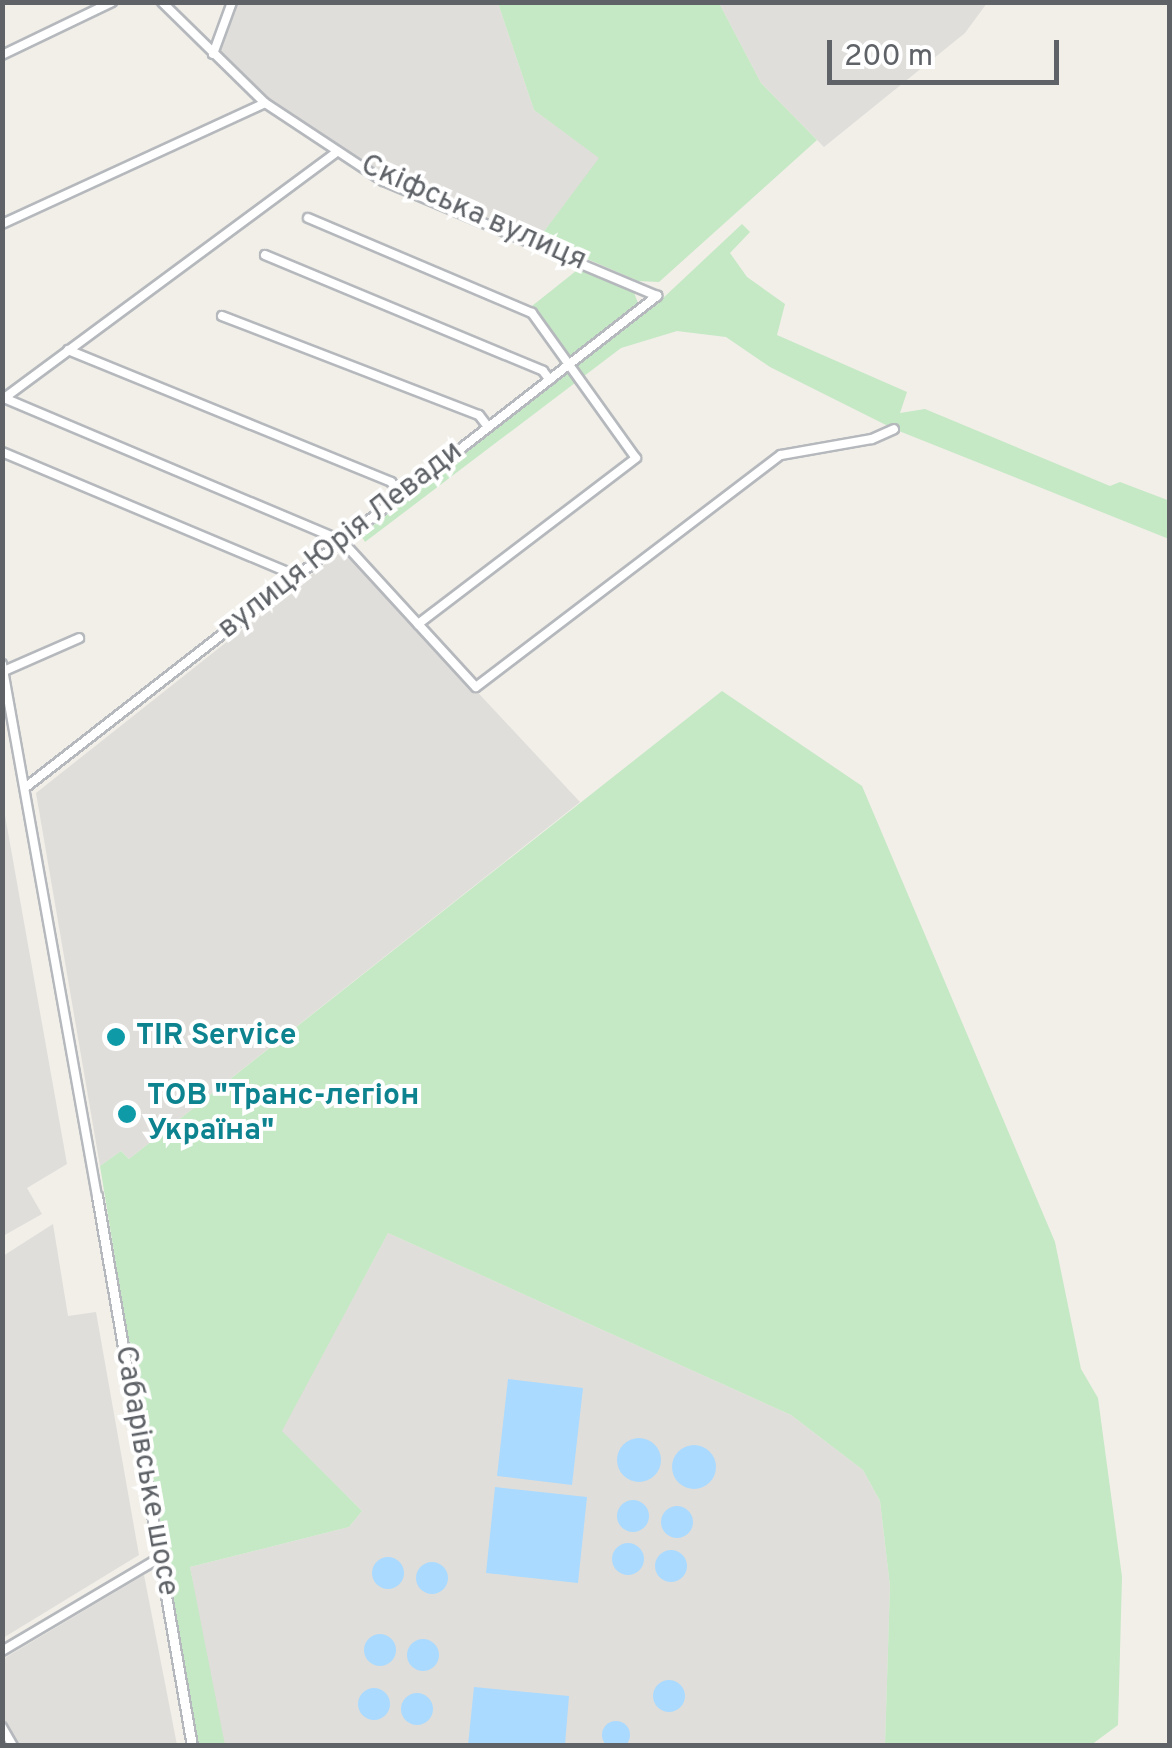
<!DOCTYPE html>
<meta charset="utf-8">
<style>
body{margin:0}
#map{position:relative;width:1172px;height:1748px;overflow:hidden;background:#f1efe8;font-family:Overpass,sans-serif}
div>[style]{position:absolute}
.industrial>*{inset:0;background:#e0deda}
.green>*{inset:0;background:#c5e8c5}
.water>*{inset:0;background:#aadaff}
.round{border-radius:50%}
.roads{filter:drop-shadow(2px 0 #b5b8bc) drop-shadow(-2px 0 #b5b8bc) drop-shadow(0 2px #b5b8bc) drop-shadow(0 -2px #b5b8bc)}
.minor>*{height:8px;margin:-4px;padding:0 4px;transform-origin:4px;border-radius:4px;background:#fff}
.tertiary>*{height:9px;margin:-4.5px;padding:0 4.5px;transform-origin:4.5px;border-radius:4.5px;background:#fff}
.dots>*{width:28px;height:28px;translate:-50% -50%;box-sizing:border-box;border:5px solid #fff;border-radius:50%}
span{translate:-50% -50%;white-space:nowrap;text-align:center;line-height:1.15;-webkit-text-stroke:8px #fff;paint-order:stroke}
.street-label{font-size:30px;color:#5f6368}
.culture-label{font-size:30px;color:#0d838f;font-weight:700}
.left{translate:0 -50%;text-align:left}
.frame{position:absolute;inset:0;border:5px solid #5f6368;pointer-events:none}
.scale{position:absolute;left:827px;top:40px;width:232px;height:45px;box-sizing:border-box;border:5px solid #5f6368;border-top:0;padding-left:12px;font-size:30px;line-height:35px;white-space:nowrap;color:#5f6368;-webkit-text-stroke:8px #fff;paint-order:stroke}
</style>
<div id="map">
<div class="industrial">
<div style="clip-path:polygon(237px 3px,498px 3px,534px 110px,600px 158px,539px 238px,379px 173px,267px 99px,218px 52px)"></div>
<div style="clip-path:polygon(719px 3px,987px 3px,965px 33px,824px 147px,761px 83px)"></div>
<div style="clip-path:polygon(344px 549px,580px 802px,129px 1159px,121px 1151px,100px 1166px,36px 793px)"></div>
<div style="clip-path:polygon(3px 804px,67px 1164px,27px 1188px,42px 1214px,3px 1236px)"></div>
<div style="clip-path:polygon(53px 1224px,68px 1316px,96px 1312px,139px 1555px,3px 1638px,3px 1256px)"></div>
<div style="clip-path:polygon(388px 1233px,791px 1415px,863px 1470px,880px 1501px,890px 1586px,885px 1745px,221px 1743px,190px 1567px,349px 1527px,362px 1511px,281px 1431px)"></div>
<div style="clip-path:polygon(144px 1575px,177px 1745px,17px 1745px,3px 1720px,3px 1659px)"></div>
</div>
<div class="green">
<div style="clip-path:polygon(498px 3px,719px 3px,761px 83px,817px 140px,659px 282px,638px 281px,539px 238px,599px 158px,534px 110px)"></div>
<div style="clip-path:polygon(742px 224px,750px 232px,730px 253px,747px 277px,785px 304px,777px 335px,907px 392px,900px 413px,925px 409px,1110px 486px,1120px 482px,1170px 501px,1169px 539px,894px 429px,770px 367px,726px 337px,677px 331px,621px 348px,365px 542px,361px 535px,661px 300px)"></div>
<div style="clip-path:polygon(581px 267px,633px 290px,638px 303px,571px 359px,532px 306px)"></div>
<div style="clip-path:polygon(722px 691px,862px 786px,1055px 1242px,1081px 1369px,1098px 1398px,1122px 1577px,1118px 1725px,1091px 1745px,885px 1745px,890px 1586px,880px 1501px,863px 1470px,791px 1415px,388px 1233px,282px 1431px,362px 1511px,349px 1527px,190px 1567px,225px 1745px,194px 1745px,100px 1166px,121px 1151px,129px 1159px)"></div>
</div>
<div class="water">
<div style="clip-path:polygon(508px 1379px,583px 1388px,572px 1485px,497px 1476px)"></div>
<div class="round" style="left:617px;top:1438px;width:44px;height:44px"></div>
<div class="round" style="left:672px;top:1445px;width:44px;height:44px"></div>
<div style="clip-path:polygon(495px 1487px,587px 1497px,578px 1583px,486px 1573px)"></div>
<div class="round" style="left:617px;top:1500px;width:32px;height:32px"></div>
<div class="round" style="left:661px;top:1506px;width:32px;height:32px"></div>
<div class="round" style="left:612px;top:1543px;width:32px;height:32px"></div>
<div class="round" style="left:655px;top:1550px;width:32px;height:32px"></div>
<div class="round" style="left:372px;top:1557px;width:32px;height:32px"></div>
<div class="round" style="left:416px;top:1562px;width:32px;height:32px"></div>
<div class="round" style="left:364px;top:1634px;width:32px;height:32px"></div>
<div class="round" style="left:407px;top:1639px;width:32px;height:32px"></div>
<div class="round" style="left:653px;top:1680px;width:32px;height:32px"></div>
<div style="clip-path:polygon(474px 1687px,569px 1696px,565px 1745px,468px 1745px)"></div>
<div class="round" style="left:358px;top:1688px;width:32px;height:32px"></div>
<div class="round" style="left:401px;top:1693px;width:32px;height:32px"></div>
<div class="round" style="left:602px;top:1721px;width:28px;height:28px"></div>
</div>
<div class="roads">
<div class="minor">
<div style="left:213px;top:54px;width:55px;rotate:-69.9deg"></div>
<div style="left:2px;top:55px;width:122px;rotate:-25.7deg"></div>
<div style="left:308px;top:218px;width:243px;rotate:23deg"></div>
<div style="left:532px;top:313px;width:178px;rotate:54.4deg"></div>
<div style="left:636px;top:458px;width:274px;rotate:142.7deg"></div>
<div style="left:2px;top:224px;width:289px;rotate:-24.7deg"></div>
<div style="left:265px;top:255px;width:301px;rotate:22.6deg"></div>
<div style="left:543px;top:371px;width:11px;rotate:52deg"></div>
<div style="left:222px;top:316px;width:275px;rotate:21.1deg"></div>
<div style="left:479px;top:415px;width:15px;rotate:53deg"></div>
<div style="left:68px;top:350px;width:349px;rotate:22.2deg"></div>
<div style="left:391px;top:482px;width:16px;rotate:52deg"></div>
<div style="left:4px;top:398px;width:367px;rotate:22.9deg"></div>
<div style="left:342px;top:541px;width:198px;rotate:47.5deg"></div>
<div style="left:476px;top:687px;width:383px;rotate:-37.3deg"></div>
<div style="left:781px;top:455px;width:92px;rotate:-10deg"></div>
<div style="left:872px;top:439px;width:24px;rotate:-24deg"></div>
<div style="left:3px;top:399px;width:415px;rotate:-36.5deg"></div>
<div style="left:2px;top:452px;width:320px;rotate:22.8deg"></div>
<div style="left:2px;top:664px;width:540px;rotate:79.88deg"></div>
<div style="left:4px;top:671px;width:82px;rotate:-23.7deg"></div>
<div style="left:26px;top:787px;width:800px;rotate:-37.89deg"></div>
<div style="left:657px;top:296px;width:297px;rotate:-157.2deg"></div>
<div style="left:383px;top:181px;width:141px;rotate:-146.5deg"></div>
<div style="left:265px;top:103px;width:144px;rotate:-135.6deg"></div>
<div style="left:2px;top:1651px;width:185px;rotate:-30.6deg"></div>
<div style="left:2px;top:1727px;width:22px;rotate:60deg"></div>
</div>
<div class="tertiary">
<div style="left:97px;top:1196px;width:558px;rotate:80.2deg"></div>
</div>
</div>
<div class="dots">
<div style="left:116px;top:1037px;background:#0f9aa8"></div>
<div style="left:127px;top:1114px;background:#0f9aa8"></div>
</div>
<div class="street-label">
<span style="left:473px;top:214px;rotate:24deg">Скіфська вулиця</span>
<span style="left:341px;top:541px;rotate:-38deg">вулиця Юрія Левади</span>
<span style="left:145px;top:1471px;rotate:80deg">Сабарівське шосе</span>
</div>
<div class="culture-label">
<span class="left" style="left:136px;top:1037px">TIR Service</span>
<span class="left" style="left:147px;top:1114px">ТОВ "Транс-легіон<br>Україна"</span>
</div>
<div class="frame"></div>
<div class="scale">200 m</div>
</div>
